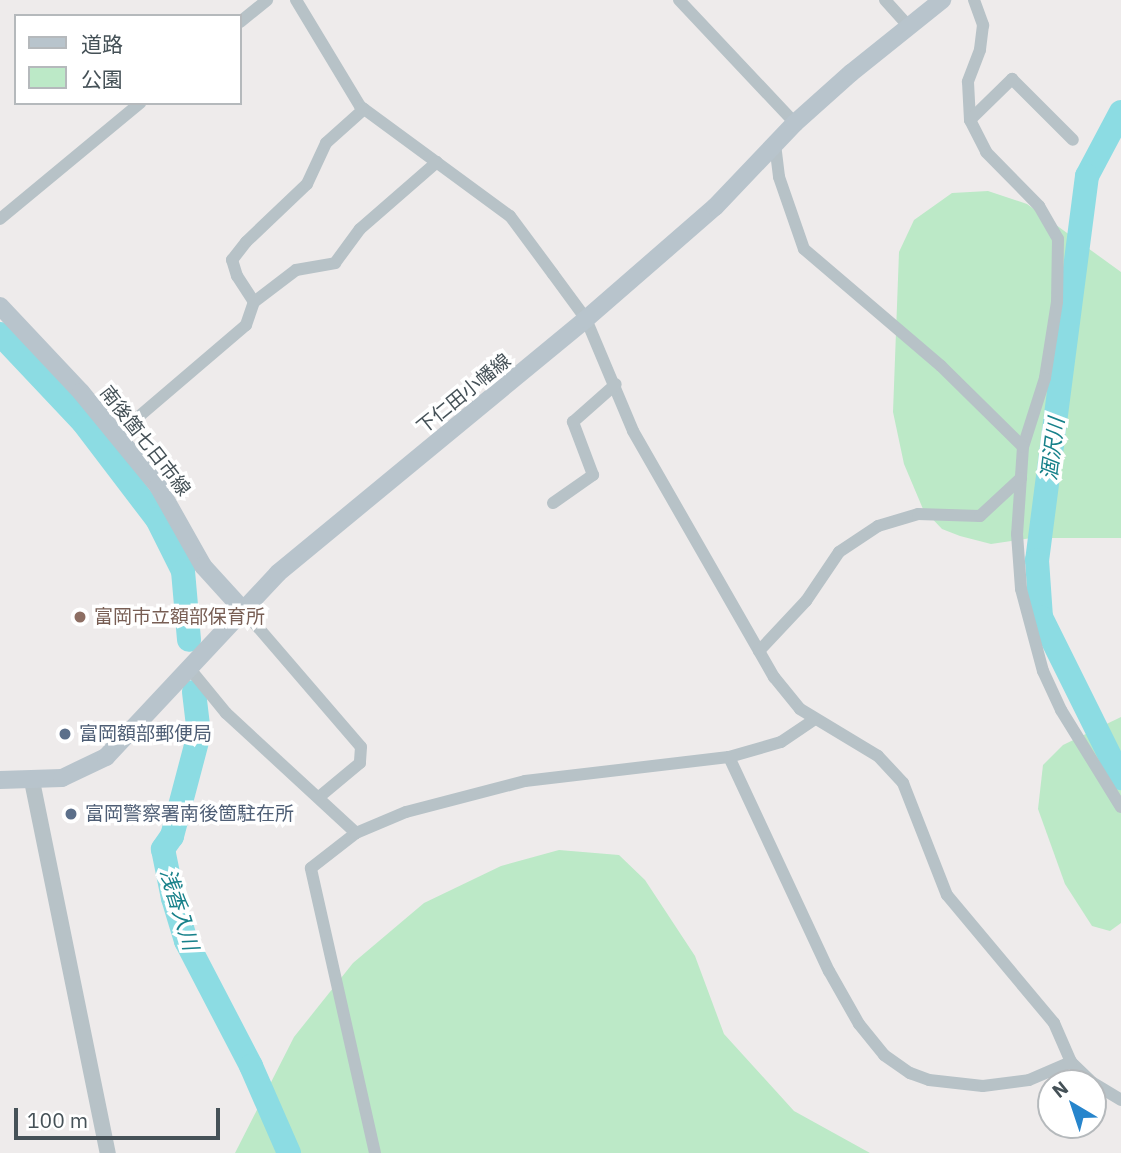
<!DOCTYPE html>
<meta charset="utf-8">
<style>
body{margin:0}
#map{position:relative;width:1121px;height:1153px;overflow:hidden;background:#eeebeb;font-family:"IBM Plex Sans","Noto Sans JP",sans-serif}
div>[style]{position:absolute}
.green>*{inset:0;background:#bce9c7}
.river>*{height:24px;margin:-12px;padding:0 12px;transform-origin:12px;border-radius:12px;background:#8cdce3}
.minor>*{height:12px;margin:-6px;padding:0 6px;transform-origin:6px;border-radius:6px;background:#b7c2c7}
.tertiary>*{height:16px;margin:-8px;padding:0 8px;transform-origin:8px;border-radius:8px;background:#b7c2c7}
.secondary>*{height:18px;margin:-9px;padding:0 9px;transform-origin:9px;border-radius:9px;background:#b8c4cc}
.dots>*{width:19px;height:19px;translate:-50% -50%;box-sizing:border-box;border:4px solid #fff;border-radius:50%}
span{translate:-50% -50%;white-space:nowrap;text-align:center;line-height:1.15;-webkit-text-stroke:7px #fff;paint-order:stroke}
.street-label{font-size:19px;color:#455157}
.education-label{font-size:19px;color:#785e54}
.left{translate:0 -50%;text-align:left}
.service-label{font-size:19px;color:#4e5e75}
.water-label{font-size:21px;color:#17818a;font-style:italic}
.legend{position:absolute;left:14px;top:14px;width:228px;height:91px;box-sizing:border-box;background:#fff;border:2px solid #b5b9bc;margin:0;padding:9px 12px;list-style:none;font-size:21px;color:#455157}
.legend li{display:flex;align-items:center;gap:14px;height:35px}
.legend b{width:35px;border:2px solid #b5b9bc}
.north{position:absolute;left:1037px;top:1069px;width:70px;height:70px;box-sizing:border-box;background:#fff;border:2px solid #b5b9bc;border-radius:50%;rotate:321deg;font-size:19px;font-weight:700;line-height:28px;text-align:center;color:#455157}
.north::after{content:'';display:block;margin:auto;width:24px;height:32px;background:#2785cc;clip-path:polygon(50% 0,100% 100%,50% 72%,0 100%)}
.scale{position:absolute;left:14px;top:1108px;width:206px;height:32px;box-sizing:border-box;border:4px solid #455157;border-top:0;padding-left:9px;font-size:21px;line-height:24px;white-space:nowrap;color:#455157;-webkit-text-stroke:5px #fff;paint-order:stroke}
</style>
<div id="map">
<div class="green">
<div style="clip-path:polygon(988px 191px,1027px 204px,1121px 272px,1121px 538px,1032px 538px,991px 544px,960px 536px,942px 529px,923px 509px,904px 464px,893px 412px,899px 252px,914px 220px,952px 193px)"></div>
<div style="clip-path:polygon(1121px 717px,1121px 923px,1110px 931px,1092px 926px,1065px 884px,1038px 809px,1043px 765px,1063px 745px)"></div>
<div style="clip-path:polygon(559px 850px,619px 855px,645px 880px,695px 956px,724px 1034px,794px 1111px,870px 1153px,235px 1153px,294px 1037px,353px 963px,424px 903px,501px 866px)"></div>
</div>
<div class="river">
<div style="left:1121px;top:112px;width:72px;rotate:118deg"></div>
<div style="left:1087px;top:176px;width:387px;rotate:97.4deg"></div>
<div style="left:1037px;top:560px;width:57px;rotate:86deg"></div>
<div style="left:1041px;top:617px;width:180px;rotate:63.6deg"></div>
<div style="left:0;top:334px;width:121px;rotate:46.7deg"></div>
<div style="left:83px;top:422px;width:122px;rotate:52.7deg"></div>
<div style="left:157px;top:519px;width:58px;rotate:63.4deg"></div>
<div style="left:183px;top:571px;width:69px;rotate:85deg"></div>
<div style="left:194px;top:692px;width:42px;rotate:83.2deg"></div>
<div style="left:199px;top:734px;width:106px;rotate:104.8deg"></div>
<div style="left:172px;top:836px;width:16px;rotate:125deg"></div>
<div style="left:163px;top:849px;width:50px;rotate:78.5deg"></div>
<div style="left:173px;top:898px;width:45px;rotate:73.2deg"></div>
<div style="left:186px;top:941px;width:141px;rotate:62.5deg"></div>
<div style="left:251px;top:1066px;width:95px;rotate:66.4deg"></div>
</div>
<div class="minor">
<div style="left:296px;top:0;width:124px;rotate:58.9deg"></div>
<div style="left:360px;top:106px;width:186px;rotate:36.3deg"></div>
<div style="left:510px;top:216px;width:72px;rotate:53.4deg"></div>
<div style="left:553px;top:274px;width:56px;rotate:53.7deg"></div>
<div style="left:586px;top:319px;width:121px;rotate:67.2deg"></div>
<div style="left:633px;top:431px;width:284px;rotate:60.2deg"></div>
<div style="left:774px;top:677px;width:41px;rotate:50.9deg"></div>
<div style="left:800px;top:709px;width:91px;rotate:31.1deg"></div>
<div style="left:878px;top:756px;width:37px;rotate:47deg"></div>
<div style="left:903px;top:783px;width:120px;rotate:68.6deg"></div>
<div style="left:947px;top:895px;width:167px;rotate:50.1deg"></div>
<div style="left:1054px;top:1023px;width:43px;rotate:66.4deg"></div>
<div style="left:1071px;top:1062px;width:30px;rotate:44deg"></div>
<div style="left:679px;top:0;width:169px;rotate:46.7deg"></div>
<div style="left:885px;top:0;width:36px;rotate:48deg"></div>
<div style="left:974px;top:0;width:27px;rotate:70deg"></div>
<div style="left:983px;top:25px;width:25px;rotate:97deg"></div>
<div style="left:980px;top:50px;width:34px;rotate:111deg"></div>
<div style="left:968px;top:82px;width:38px;rotate:87deg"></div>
<div style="left:970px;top:120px;width:36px;rotate:63deg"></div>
<div style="left:986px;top:152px;width:76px;rotate:45.5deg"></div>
<div style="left:1039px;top:206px;width:38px;rotate:60deg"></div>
<div style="left:1058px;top:239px;width:63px;rotate:90.9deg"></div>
<div style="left:1057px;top:302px;width:77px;rotate:99deg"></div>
<div style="left:1045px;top:378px;width:72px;rotate:107.7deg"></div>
<div style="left:1023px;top:447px;width:87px;rotate:93.9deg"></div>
<div style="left:1017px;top:534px;width:55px;rotate:85.8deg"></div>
<div style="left:1021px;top:589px;width:85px;rotate:75deg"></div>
<div style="left:1043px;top:671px;width:43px;rotate:65.2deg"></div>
<div style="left:1061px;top:710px;width:114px;rotate:58.3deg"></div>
<div style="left:240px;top:22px;width:35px;rotate:-39deg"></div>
<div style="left:970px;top:120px;width:59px;rotate:-44.3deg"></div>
<div style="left:1012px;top:79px;width:86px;rotate:45deg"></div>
<div style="left:775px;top:144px;width:33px;rotate:83deg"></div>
<div style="left:779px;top:177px;width:76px;rotate:70.9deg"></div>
<div style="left:804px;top:249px;width:180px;rotate:40.5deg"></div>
<div style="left:941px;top:366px;width:115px;rotate:44.6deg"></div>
<div style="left:0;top:219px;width:182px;rotate:-39.6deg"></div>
<div style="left:254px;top:302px;width:53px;rotate:-37.3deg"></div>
<div style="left:296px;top:270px;width:40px;rotate:-10deg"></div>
<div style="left:335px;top:263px;width:42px;rotate:-53.7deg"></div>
<div style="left:360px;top:229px;width:102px;rotate:-41deg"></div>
<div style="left:116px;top:436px;width:171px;rotate:-40.5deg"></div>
<div style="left:246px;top:325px;width:24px;rotate:-71deg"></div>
<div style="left:254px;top:302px;width:31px;rotate:-123deg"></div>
<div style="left:237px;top:276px;width:17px;rotate:-107deg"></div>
<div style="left:232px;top:260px;width:23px;rotate:-52deg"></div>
<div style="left:246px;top:242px;width:84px;rotate:-43.6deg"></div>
<div style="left:307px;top:184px;width:45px;rotate:-65.1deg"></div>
<div style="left:326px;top:143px;width:51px;rotate:-41.8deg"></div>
<div style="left:553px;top:503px;width:49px;rotate:-35deg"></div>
<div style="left:593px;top:475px;width:57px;rotate:-110.7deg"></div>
<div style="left:573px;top:422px;width:57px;rotate:-41.5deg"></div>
<div style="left:244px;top:611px;width:179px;rotate:49.3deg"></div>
<div style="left:361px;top:747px;width:16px;rotate:94deg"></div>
<div style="left:360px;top:763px;width:53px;rotate:140.3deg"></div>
<div style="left:759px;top:651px;width:69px;rotate:-46.8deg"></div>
<div style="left:806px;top:601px;width:59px;rotate:-56deg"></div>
<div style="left:839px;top:552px;width:47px;rotate:-33.7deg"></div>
<div style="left:878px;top:526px;width:42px;rotate:-16.7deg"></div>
<div style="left:918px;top:514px;width:62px;rotate:1.8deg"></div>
<div style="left:980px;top:516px;width:56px;rotate:-42.8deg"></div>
<div style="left:190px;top:669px;width:57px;rotate:50.7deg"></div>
<div style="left:226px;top:713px;width:177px;rotate:42.7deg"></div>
<div style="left:729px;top:757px;width:236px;rotate:65deg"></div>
<div style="left:829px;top:971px;width:61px;rotate:60.5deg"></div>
<div style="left:859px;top:1024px;width:40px;rotate:51deg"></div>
<div style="left:884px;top:1055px;width:32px;rotate:35deg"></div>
<div style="left:910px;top:1073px;width:20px;rotate:20deg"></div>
<div style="left:929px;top:1080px;width:54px;rotate:6.3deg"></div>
<div style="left:983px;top:1086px;width:46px;rotate:-7.4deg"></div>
<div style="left:1029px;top:1080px;width:46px;rotate:-23.2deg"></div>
<div style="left:1093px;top:1083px;width:33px;rotate:31deg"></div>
<div style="left:375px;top:1153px;width:292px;rotate:-102.7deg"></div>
<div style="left:311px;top:868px;width:57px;rotate:-37.9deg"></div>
<div style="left:356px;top:833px;width:54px;rotate:-22.8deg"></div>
<div style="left:406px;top:812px;width:123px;rotate:-14.6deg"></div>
<div style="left:525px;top:781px;width:205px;rotate:-6.7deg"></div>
<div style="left:729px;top:757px;width:54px;rotate:-16.1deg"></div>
<div style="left:781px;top:742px;width:40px;rotate:-34deg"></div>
</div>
<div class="tertiary">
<div style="left:32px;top:781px;width:380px;rotate:78.5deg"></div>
</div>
<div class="secondary">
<div style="left:0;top:306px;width:118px;rotate:46.7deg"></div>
<div style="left:81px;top:392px;width:122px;rotate:50.7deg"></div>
<div style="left:158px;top:486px;width:92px;rotate:60.6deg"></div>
<div style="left:203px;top:566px;width:61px;rotate:47.7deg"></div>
<div style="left:0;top:780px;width:62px;rotate:-1.8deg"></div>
<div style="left:62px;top:778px;width:49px;rotate:-25.5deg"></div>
<div style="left:106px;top:757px;width:252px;rotate:-46.9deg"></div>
<div style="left:278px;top:573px;width:399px;rotate:-39.5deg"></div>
<div style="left:586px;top:319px;width:171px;rotate:-41deg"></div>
<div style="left:715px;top:207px;width:116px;rotate:-46.4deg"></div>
<div style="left:795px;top:123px;width:75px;rotate:-41.8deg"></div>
<div style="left:851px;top:73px;width:117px;rotate:-38.7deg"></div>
</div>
<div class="dots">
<div style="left:80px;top:617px;background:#8d6e63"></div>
<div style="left:65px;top:734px;background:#5c6f8a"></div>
<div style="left:71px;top:814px;background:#5c6f8a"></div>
</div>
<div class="street-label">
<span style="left:464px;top:394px;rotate:-39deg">下仁田小幡線</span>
<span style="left:145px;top:441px;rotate:52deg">南後箇七日市線</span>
</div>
<div class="education-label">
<span class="left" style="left:94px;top:617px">富岡市立額部保育所</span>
</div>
<div class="service-label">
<span class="left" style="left:79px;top:734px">富岡額部郵便局</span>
<span class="left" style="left:85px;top:814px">富岡警察署南後箇駐在所</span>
</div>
<div class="water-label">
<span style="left:1052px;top:449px;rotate:-83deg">涸沢川</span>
<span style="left:180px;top:909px;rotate:73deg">浅香入川</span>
</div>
<ul class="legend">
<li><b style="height:9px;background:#b8c4cc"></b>道路</li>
<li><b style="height:19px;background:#bce9c7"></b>公園</li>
</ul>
<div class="north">N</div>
<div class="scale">100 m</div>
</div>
